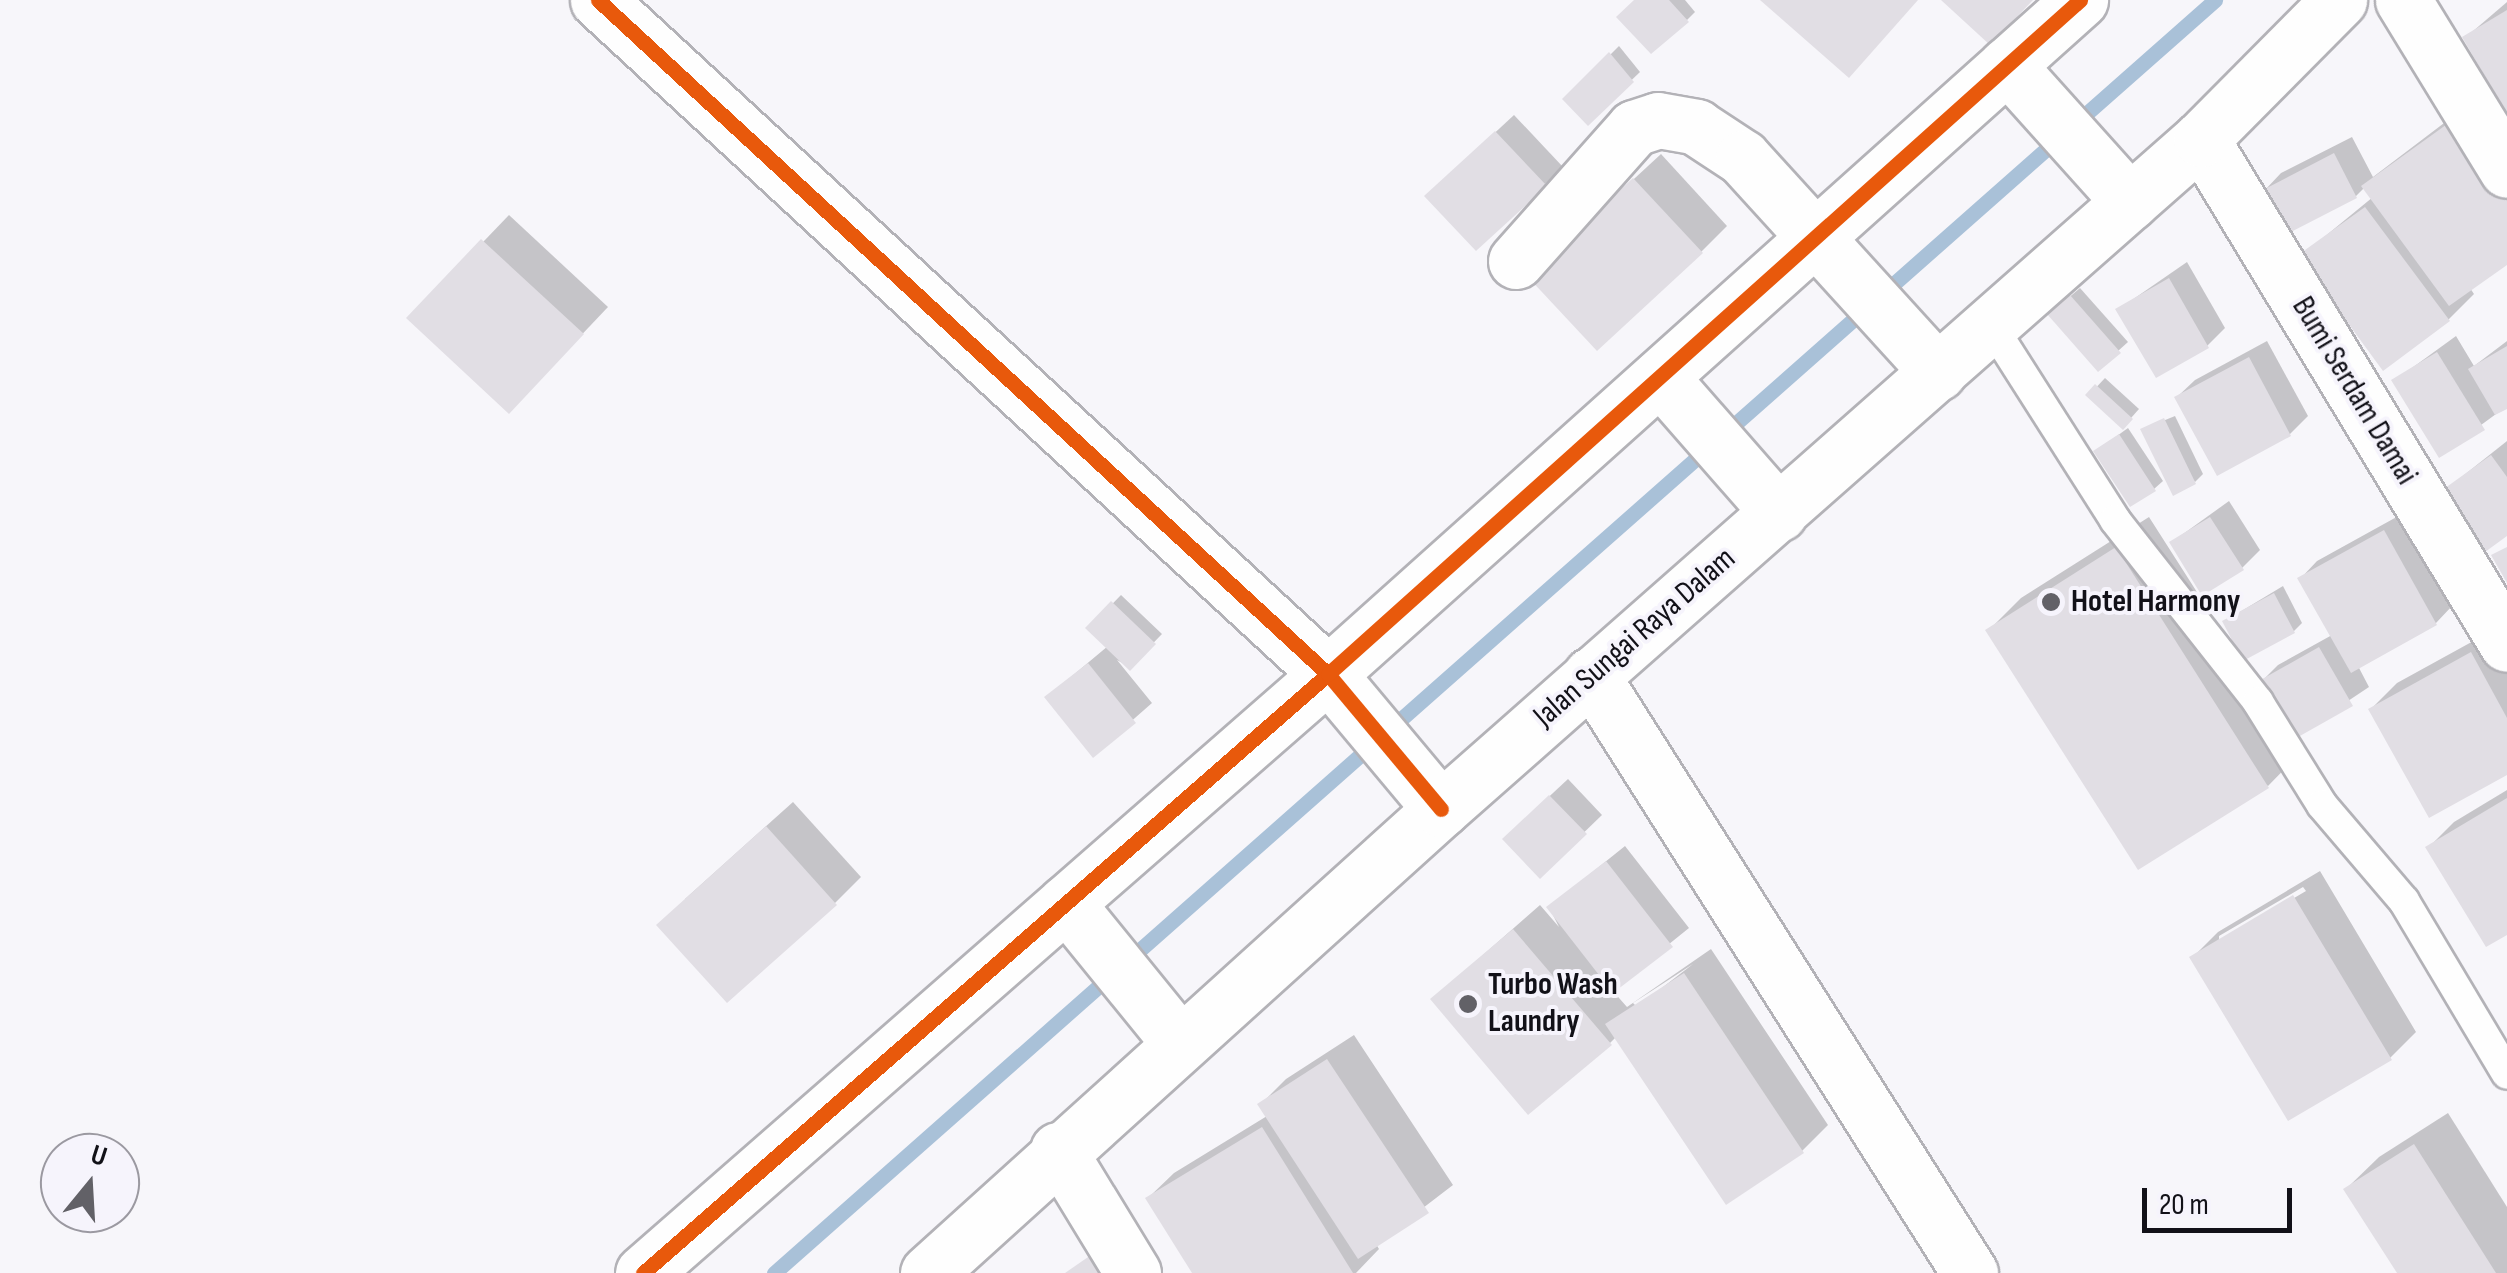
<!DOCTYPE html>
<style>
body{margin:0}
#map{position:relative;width:2507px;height:1273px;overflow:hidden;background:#f7f6fa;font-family:"Sofia Sans Condensed",sans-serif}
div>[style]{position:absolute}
.shadow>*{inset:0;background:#0003}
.stream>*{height:15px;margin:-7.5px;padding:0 7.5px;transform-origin:7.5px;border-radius:7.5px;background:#a9c1d8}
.building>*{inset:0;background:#e1dee4}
.roads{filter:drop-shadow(2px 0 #b3b2b7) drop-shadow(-2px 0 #b3b2b7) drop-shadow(0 2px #b3b2b7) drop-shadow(0 -2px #b3b2b7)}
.service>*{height:30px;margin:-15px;padding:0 15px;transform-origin:15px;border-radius:15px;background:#fefefe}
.minor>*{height:55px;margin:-27.5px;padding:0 27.5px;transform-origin:27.5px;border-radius:27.5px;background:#fefefe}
.tertiary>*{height:55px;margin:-27.5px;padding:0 27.5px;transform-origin:27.5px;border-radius:27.5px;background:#fefefe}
.cycleway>*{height:15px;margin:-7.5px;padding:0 7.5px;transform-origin:7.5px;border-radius:7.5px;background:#e8590c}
.dots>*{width:28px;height:28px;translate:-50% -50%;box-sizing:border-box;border:5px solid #f6f4fc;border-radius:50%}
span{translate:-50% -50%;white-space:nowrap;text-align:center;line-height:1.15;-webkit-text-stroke:8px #f6f4fc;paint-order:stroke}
.street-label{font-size:32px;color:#121118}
.poi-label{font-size:32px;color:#121118;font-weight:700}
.left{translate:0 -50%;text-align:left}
.north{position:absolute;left:40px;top:1133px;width:100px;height:100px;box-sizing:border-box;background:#f6f4fc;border:2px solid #9b99a1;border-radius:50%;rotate:18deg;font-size:28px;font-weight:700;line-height:40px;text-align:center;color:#121118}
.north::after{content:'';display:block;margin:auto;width:35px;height:45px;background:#626167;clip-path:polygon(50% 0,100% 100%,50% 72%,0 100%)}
.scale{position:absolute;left:2142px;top:1188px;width:150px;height:45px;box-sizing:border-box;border:5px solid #121118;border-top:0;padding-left:12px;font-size:30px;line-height:35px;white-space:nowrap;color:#121118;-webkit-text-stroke:8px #f6f4fc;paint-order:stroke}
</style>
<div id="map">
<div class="shadow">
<div style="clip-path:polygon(1637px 0,1685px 0,1695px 12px,1687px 20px)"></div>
<div style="clip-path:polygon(2507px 2px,2507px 109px,2465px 38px)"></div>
<div style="clip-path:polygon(1619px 46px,1640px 72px,1588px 122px,1566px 99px)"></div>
<div style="clip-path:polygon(2477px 98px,2507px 139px,2507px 262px,2470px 288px,2474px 294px,2448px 320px,2301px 256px,2373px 197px,2365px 187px,2356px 196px,2264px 191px,2281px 173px,2352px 137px,2373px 177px)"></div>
<div style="clip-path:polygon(1514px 115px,1563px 167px,1545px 184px,1445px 179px)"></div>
<div style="clip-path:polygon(1661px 154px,1727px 226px,1701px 252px,1556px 251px)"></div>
<div style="clip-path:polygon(509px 215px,608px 307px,535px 384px,410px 318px)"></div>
<div style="clip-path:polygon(2187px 262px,2225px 328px,2207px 346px,2119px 309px)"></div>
<div style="clip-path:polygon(2080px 288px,2128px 342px,2098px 369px,2059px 306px)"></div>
<div style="clip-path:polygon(2456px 336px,2474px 366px,2507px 341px,2507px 406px,2440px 455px,2394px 381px)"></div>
<div style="clip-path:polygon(2267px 341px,2308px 416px,2290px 434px,2218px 472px,2177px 397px,2195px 380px)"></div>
<div style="clip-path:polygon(2105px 378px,2139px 409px,2123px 427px,2089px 395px)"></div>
<div style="clip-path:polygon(2175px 416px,2203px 474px,2195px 482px,2143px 429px)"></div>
<div style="clip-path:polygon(2128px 428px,2163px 481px,2154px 489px,2096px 451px)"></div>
<div style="clip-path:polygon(2507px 441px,2507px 533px,2444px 491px)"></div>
<div style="clip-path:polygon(2229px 501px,2260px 550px,2242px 568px,2172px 542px)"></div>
<div style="clip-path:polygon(2402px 514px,2453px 605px,2436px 623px,2358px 666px,2369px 687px,2291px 739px,2300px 753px,2268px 786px,1989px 630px,2021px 598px,2149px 517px,2257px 686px,2278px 665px,2332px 635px,2300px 579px,2317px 561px)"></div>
<div style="clip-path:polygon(2283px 586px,2302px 623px,2294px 631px,2225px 621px)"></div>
<div style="clip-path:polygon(1121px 595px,1162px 634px,1130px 667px,1117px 660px,1152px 703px,1094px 754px,1047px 697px,1108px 646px,1089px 628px)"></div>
<div style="clip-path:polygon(2497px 628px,2507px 646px,2507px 772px,2371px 709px,2397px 683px)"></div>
<div style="clip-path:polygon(1568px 779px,1602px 815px,1540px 875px,1523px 821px)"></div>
<div style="clip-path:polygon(2507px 790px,2507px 932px,2428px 848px,2454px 822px)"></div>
<div style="clip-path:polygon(793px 802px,861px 877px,835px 903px,685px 899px)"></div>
<div style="clip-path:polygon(evenodd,1625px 846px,1689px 928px,1612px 990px,1627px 1007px,1711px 949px,1828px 1125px,1802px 1151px,1616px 1037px,1610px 1043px,1433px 999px,1540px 905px,1559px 927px,1549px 907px,1625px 846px,1693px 964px,1637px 1007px,1633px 1003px,1693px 964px)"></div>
<div style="clip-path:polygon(evenodd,2320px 871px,2416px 1032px,2390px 1058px,2193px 957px,2218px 932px,2320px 871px,2303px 887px,2306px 891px,2219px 942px,2219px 936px,2303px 887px)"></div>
<div style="clip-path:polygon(1354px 1035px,1453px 1185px,1376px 1244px,1379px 1249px,1356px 1273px,1195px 1273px,1148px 1198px,1174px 1173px,1267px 1116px,1260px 1105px,1286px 1079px)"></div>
<div style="clip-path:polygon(2448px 1113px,2507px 1207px,2507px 1273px,2400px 1273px,2346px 1189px,2379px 1157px)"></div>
</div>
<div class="stream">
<div style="left:774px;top:1273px;width:1923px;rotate:-41.46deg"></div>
</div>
<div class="building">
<div style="clip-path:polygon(1634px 0,1669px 0,1689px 22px,1651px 54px,1616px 17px)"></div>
<div style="clip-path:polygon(1760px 0,1918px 0,1849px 78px)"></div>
<div style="clip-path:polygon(1941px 0,2033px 0,1990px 45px)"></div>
<div style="clip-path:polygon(2507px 10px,2507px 114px,2462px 37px)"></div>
<div style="clip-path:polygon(1609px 52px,1634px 82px,1588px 126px,1562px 99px)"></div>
<div style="clip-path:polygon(2450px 122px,2507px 200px,2507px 265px,2449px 306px,2361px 186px)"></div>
<div style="clip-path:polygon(1495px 131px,1547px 186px,1476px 251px,1424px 196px)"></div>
<div style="clip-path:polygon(2334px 153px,2357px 198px,2283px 236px,2261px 191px)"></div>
<div style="clip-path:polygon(1633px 178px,1703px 253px,1597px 351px,1527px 276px)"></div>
<div style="clip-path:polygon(2365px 207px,2450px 321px,2383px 371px,2298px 255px)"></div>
<div style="clip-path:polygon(481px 239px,584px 334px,509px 414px,406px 318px)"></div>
<div style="clip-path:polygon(2169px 278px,2209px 348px,2156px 378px,2115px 309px)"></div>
<div style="clip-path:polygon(2070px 295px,2121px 353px,2098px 372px,2047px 314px)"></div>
<div style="clip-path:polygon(2507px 346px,2507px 409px,2495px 415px,2468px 369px)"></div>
<div style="clip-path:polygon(2437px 352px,2485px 430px,2439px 458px,2391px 380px)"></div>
<div style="clip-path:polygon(2249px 357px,2291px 436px,2217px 476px,2174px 397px)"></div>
<div style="clip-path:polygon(2095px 384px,2133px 419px,2123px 430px,2085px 395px)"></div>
<div style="clip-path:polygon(2164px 418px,2196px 484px,2173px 496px,2140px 429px)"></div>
<div style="clip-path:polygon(2119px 434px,2156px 491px,2130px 507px,2093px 451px)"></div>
<div style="clip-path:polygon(2491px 455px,2507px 477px,2507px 536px,2485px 552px,2441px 491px)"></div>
<div style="clip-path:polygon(2210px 517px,2244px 570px,2202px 596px,2169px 542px)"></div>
<div style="clip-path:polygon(2384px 530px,2437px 625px,2351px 673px,2297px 578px)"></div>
<div style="clip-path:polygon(2116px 547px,2269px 788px,2138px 870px,1985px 630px)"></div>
<div style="clip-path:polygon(2507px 547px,2507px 583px,2491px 555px)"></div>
<div style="clip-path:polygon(2274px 593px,2295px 633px,2243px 661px,2222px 621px)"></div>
<div style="clip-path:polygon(1111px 601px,1156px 644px,1130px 671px,1085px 628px)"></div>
<div style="clip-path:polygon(2319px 647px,2353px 706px,2291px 741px,2257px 682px)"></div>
<div style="clip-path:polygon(2471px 652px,2507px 718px,2507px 775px,2429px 818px,2368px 709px)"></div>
<div style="clip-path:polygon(1088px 663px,1136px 723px,1093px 758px,1044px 697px)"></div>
<div style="clip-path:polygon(1549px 795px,1587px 834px,1540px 879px,1502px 839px)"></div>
<div style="clip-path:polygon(2507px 798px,2507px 935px,2486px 947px,2425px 847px)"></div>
<div style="clip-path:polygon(766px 826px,837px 905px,727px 1003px,656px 925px)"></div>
<div style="clip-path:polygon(1606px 861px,1673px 947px,1613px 993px,1546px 907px)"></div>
<div style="clip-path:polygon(2293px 895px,2392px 1060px,2288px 1121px,2189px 957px)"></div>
<div style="clip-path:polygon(1513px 929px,1612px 1045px,1528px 1115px,1430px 999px)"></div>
<div style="clip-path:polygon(1684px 973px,1804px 1153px,1726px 1205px,1605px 1024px)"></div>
<div style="clip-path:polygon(1327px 1059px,1429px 1213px,1358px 1259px,1257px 1104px)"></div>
<div style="clip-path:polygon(1262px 1127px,1353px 1273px,1192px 1273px,1145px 1198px)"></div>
<div style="clip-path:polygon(2414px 1144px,2496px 1273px,2397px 1273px,2343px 1189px)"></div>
<div style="clip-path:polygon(1091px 1255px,1103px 1273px,1065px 1273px)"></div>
</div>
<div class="roads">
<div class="service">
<div style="left:1991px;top:325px;width:231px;rotate:57.5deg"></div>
<div style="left:2115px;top:520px;width:231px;rotate:51.8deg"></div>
<div style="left:2258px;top:702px;width:121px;rotate:58.1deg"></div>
<div style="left:2322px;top:805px;width:126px;rotate:49.5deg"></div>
<div style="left:2404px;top:901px;width:201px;rotate:59.2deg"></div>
</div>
<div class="minor">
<div style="left:2403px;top:0;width:199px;rotate:58.5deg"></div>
<div style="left:2007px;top:65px;width:184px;rotate:48.1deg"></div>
<div style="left:2201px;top:139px;width:590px;rotate:58.79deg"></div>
<div style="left:1516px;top:261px;width:178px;rotate:-48.4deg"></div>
<div style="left:1634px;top:128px;width:25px;rotate:-18deg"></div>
<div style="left:1658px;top:120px;width:39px;rotate:10deg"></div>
<div style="left:1696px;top:127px;width:56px;rotate:33.4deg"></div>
<div style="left:1743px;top:158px;width:290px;rotate:47.7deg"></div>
<div style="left:1660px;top:377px;width:181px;rotate:48.8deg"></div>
<div style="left:1591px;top:675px;width:708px;rotate:57.63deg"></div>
<div style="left:1066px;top:903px;width:179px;rotate:50.9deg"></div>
<div style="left:1058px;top:1150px;width:144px;rotate:58.6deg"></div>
<div style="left:643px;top:1273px;width:910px;rotate:-41.17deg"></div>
<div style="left:928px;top:1273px;width:692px;rotate:-42.13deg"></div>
</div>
<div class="tertiary">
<div style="left:598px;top:0;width:994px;rotate:42.72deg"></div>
<div style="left:1328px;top:674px;width:176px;rotate:50.1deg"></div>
<div style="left:1441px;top:809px;width:1013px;rotate:-41.4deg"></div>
<div style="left:2201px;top:139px;width:196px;rotate:-45.2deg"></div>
<div style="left:1328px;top:674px;width:1010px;rotate:-41.87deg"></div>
</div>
</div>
<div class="cycleway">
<div style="left:598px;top:0;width:994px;rotate:42.72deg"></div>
<div style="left:1328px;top:674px;width:176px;rotate:50.1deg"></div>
<div style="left:643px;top:1273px;width:910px;rotate:-41.17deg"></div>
<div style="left:1328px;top:674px;width:1010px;rotate:-41.87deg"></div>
</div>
<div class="dots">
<div style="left:2051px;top:602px;background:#626167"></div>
<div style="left:1468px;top:1004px;background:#626167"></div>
</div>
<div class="street-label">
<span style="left:2354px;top:391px;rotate:59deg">Bumi Serdam Damai</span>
<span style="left:1635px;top:638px;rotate:-41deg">Jalan Sungai Raya Dalam</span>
</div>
<div class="poi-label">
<span class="left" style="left:2071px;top:602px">Hotel Harmony</span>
<span class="left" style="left:1488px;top:1004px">Turbo Wash<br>Laundry</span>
</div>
<div class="north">U</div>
<div class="scale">20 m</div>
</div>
